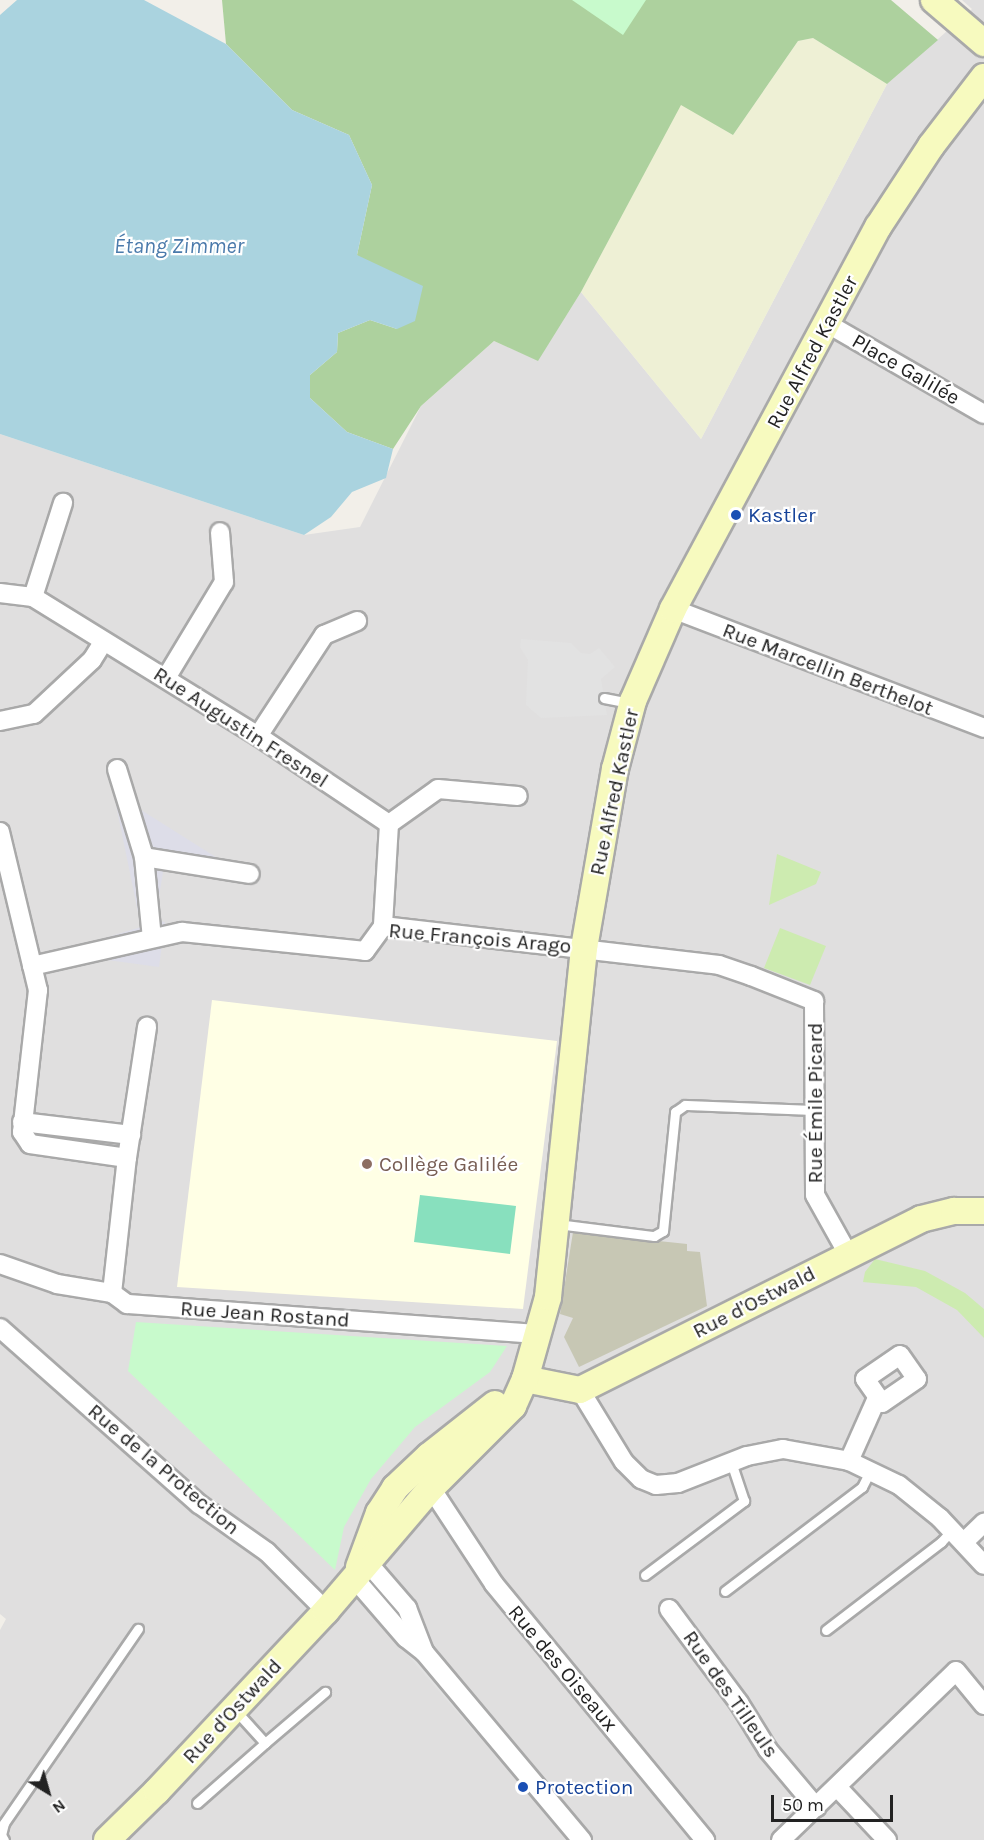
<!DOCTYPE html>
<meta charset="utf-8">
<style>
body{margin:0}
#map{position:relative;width:984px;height:1840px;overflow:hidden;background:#f2efe9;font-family:Karla,sans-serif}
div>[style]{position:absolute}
.residential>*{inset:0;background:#e0dfdf}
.education>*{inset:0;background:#ffffe5}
.construction>*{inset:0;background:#c7c7b4}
.farmland>*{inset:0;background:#eef0d5}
.grass>*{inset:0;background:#cdebb0}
.forest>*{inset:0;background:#add19e}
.park>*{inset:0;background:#c8facc}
.pitch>*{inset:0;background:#88e0be}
.parking>*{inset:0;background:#e2e2e2}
.plaza>*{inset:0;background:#dddde8}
.water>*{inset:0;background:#aad3df}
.roads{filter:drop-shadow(2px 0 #a9a9a9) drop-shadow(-2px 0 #a9a9a9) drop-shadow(0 2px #a9a9a9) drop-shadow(0 -2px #a9a9a9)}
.lane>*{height:9px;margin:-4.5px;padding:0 4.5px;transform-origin:4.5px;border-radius:4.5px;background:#fff}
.street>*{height:18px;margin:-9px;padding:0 9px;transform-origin:9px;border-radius:9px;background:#fff}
.secondary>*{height:26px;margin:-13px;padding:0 13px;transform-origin:13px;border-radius:13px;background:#f7fabf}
.dots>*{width:16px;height:16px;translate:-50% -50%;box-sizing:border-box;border:3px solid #fff;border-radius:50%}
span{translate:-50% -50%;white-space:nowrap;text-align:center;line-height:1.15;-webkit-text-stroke:4.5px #fff;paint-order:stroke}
.street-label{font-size:21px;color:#222}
.transit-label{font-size:21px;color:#164399}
.left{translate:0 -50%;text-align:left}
.education-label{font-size:21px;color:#785e54}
.water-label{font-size:22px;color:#4a7aab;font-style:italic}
.north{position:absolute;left:18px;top:1762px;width:60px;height:60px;-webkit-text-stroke:4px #fff;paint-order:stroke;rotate:143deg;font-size:16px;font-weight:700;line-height:24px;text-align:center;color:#222}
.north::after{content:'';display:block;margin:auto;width:21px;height:27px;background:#222;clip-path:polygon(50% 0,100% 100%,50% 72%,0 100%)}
.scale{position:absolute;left:771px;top:1795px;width:122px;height:27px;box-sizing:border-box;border:3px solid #222;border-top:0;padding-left:8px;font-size:18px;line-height:21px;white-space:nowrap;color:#222;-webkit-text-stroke:4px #fff;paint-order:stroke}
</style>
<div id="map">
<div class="residential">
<div style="clip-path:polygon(962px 0,984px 0,984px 1840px,0 1840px,0 1630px,6px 1619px,0 1614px,0 434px,304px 535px,360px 527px,421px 406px,494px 341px,538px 360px,581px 292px,701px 439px,887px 84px,972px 9px)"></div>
</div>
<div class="education">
<div style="clip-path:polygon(212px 1000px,557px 1041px,523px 1309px,177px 1287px)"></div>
</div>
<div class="construction">
<div style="clip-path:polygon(573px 1232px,687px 1244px,687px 1251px,700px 1252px,707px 1306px,579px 1367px,564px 1337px,573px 1318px,560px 1314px)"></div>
</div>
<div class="farmland">
<div style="clip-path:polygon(813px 38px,887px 84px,701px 439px,581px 292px,681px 104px,733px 135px,798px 41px)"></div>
</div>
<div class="grass">
<div style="clip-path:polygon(777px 854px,821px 872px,816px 884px,769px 905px)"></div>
<div style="clip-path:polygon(780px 928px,826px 946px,810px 985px,764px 968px)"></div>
<div style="clip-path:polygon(875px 1259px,925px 1271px,965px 1293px,984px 1309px,984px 1338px,957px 1310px,916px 1287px,863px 1282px,865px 1272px)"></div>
</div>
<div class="forest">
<div style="clip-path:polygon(222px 0,891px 0,938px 40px,887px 84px,813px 38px,798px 41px,733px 135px,681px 105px,581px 292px,538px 361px,494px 341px,421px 406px,393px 449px,347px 432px,310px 398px,310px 375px,337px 352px,338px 333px,370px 320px,397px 329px,357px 255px,372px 185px,349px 135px,292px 110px,226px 44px)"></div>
</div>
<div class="park">
<div style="clip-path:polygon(572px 0,646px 0,623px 35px)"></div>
<div style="clip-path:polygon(136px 1322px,507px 1346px,490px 1372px,415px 1427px,371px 1479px,344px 1527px,335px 1570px,128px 1371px)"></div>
</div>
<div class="pitch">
<div style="clip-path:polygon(420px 1195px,516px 1206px,510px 1254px,414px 1242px)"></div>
</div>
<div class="parking">
<div style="clip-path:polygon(521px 639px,571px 643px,581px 653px,590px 654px,599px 648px,615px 667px,601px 679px,607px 715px,541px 718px,526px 705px,528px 660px,520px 647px)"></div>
<div style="clip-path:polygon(392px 1627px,482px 1731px,476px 1734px,387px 1631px)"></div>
</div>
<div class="plaza">
<div style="clip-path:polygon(130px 803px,222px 861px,164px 866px,155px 920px,165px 922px,159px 967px,100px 959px,98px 940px,141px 927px,116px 805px)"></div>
</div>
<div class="water">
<div style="clip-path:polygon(17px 0,144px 0,226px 44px,292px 110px,349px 135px,372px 185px,357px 255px,423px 286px,415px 321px,397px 329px,370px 320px,338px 333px,337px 352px,310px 375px,310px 398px,347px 432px,393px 449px,386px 478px,352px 492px,331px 517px,304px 535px,0 434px,0 15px)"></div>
</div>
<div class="roads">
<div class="lane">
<div style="left:604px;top:698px;width:26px;rotate:11deg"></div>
<div style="left:557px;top:1224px;width:98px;rotate:7.1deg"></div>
<div style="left:654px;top:1236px;width:10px;rotate:-29deg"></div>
<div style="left:663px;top:1231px;width:120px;rotate:-84.2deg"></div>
<div style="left:675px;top:1112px;width:12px;rotate:-35deg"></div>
<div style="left:685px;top:1105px;width:130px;rotate:2.2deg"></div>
<div style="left:645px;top:1575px;width:124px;rotate:-36.8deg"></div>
<div style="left:744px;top:1501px;width:41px;rotate:-108.4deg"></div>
<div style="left:725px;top:1591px;width:172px;rotate:-37.2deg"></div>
<div style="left:862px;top:1487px;width:18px;rotate:-63deg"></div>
<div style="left:826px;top:1630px;width:145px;rotate:-37.4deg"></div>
<div style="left:941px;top:1542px;width:16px;rotate:-47deg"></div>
<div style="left:265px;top:1743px;width:79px;rotate:-40.4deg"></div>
<div style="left:197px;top:1803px;width:91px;rotate:-41.4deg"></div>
<div style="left:265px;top:1743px;width:43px;rotate:-132.2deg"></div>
<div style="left:4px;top:1840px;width:6px;rotate:-121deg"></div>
<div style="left:1px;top:1835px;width:12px;rotate:-76deg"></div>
<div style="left:4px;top:1823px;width:236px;rotate:-55.4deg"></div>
</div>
<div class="street">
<div style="left:828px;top:324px;width:180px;rotate:30deg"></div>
<div style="left:0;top:593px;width:33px;rotate:7deg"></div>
<div style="left:33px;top:597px;width:264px;rotate:31.7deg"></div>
<div style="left:258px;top:736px;width:158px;rotate:33.9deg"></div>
<div style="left:389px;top:824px;width:102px;rotate:93.4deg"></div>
<div style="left:33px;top:597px;width:99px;rotate:-72.3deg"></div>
<div style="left:673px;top:609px;width:333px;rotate:20.9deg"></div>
<div style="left:166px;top:678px;width:112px;rotate:-58.9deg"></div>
<div style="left:224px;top:582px;width:50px;rotate:-94.6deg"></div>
<div style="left:0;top:721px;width:35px;rotate:-12deg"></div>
<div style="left:34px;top:714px;width:79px;rotate:-43deg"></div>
<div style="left:92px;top:660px;width:22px;rotate:-58deg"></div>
<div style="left:258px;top:736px;width:121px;rotate:-56.8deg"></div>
<div style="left:324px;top:635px;width:36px;rotate:-23deg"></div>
<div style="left:117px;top:769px;width:92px;rotate:72.9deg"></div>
<div style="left:144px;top:857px;width:81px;rotate:84.4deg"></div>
<div style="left:389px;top:824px;width:60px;rotate:-35.5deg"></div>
<div style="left:438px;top:789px;width:80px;rotate:5deg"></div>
<div style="left:0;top:832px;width:163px;rotate:76.5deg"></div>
<div style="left:38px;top:990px;width:143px;rotate:96.4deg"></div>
<div style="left:22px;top:1132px;width:14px;rotate:56deg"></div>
<div style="left:30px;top:1144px;width:98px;rotate:8.2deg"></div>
<div style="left:144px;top:857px;width:107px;rotate:9.1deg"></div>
<div style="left:32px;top:966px;width:154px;rotate:-12.8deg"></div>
<div style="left:182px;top:932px;width:184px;rotate:5.9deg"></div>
<div style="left:365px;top:951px;width:31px;rotate:-54deg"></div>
<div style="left:383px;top:926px;width:338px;rotate:6.6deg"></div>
<div style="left:719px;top:965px;width:34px;rotate:19deg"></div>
<div style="left:751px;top:976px;width:68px;rotate:21.6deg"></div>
<div style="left:814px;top:1001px;width:194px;rotate:89.7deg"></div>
<div style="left:815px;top:1195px;width:68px;rotate:60.8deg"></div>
<div style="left:22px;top:1122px;width:110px;rotate:6.8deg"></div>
<div style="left:0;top:1264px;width:60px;rotate:19.3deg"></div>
<div style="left:57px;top:1284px;width:56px;rotate:9.3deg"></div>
<div style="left:112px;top:1293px;width:19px;rotate:36deg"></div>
<div style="left:127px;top:1304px;width:412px;rotate:4.2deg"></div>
<div style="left:112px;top:1293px;width:136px;rotate:-83.7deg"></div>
<div style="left:127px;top:1158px;width:133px;rotate:-81.3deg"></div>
<div style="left:0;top:1328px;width:266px;rotate:41.5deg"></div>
<div style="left:199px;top:1504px;width:83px;rotate:35.2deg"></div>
<div style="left:267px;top:1552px;width:83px;rotate:45deg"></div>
<div style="left:900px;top:1355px;width:29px;rotate:55deg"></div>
<div style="left:917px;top:1379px;width:42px;rotate:145.6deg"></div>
<div style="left:882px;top:1403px;width:29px;rotate:-125deg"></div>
<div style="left:865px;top:1379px;width:42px;rotate:-34.4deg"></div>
<div style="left:580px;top:1390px;width:84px;rotate:58.6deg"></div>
<div style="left:624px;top:1462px;width:24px;rotate:45deg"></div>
<div style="left:641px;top:1479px;width:16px;rotate:22deg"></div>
<div style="left:656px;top:1485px;width:22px;rotate:-5deg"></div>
<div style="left:678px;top:1483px;width:74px;rotate:-21.4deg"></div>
<div style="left:747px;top:1456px;width:37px;rotate:-11deg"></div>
<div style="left:783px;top:1449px;width:67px;rotate:10.3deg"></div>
<div style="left:849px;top:1461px;width:55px;rotate:25.6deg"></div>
<div style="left:899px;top:1485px;width:53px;rotate:38.8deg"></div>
<div style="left:940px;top:1518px;width:64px;rotate:46.9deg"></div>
<div style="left:849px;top:1461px;width:69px;rotate:-66deg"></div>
<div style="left:431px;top:1488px;width:115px;rotate:56.7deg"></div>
<div style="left:494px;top:1584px;width:332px;rotate:50.5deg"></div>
<div style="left:964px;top:1542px;width:28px;rotate:-44deg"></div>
<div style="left:368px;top:1563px;width:60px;rotate:49.1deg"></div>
<div style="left:407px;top:1608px;width:47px;rotate:68.9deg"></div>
<div style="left:355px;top:1579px;width:78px;rotate:49.2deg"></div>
<div style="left:406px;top:1638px;width:23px;rotate:38deg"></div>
<div style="left:424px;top:1652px;width:246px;rotate:50deg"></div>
<div style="left:669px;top:1609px;width:117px;rotate:53.3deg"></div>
<div style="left:739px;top:1703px;width:55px;rotate:58.3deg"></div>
<div style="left:768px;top:1750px;width:75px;rotate:49.9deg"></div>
<div style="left:837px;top:1787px;width:73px;rotate:46.7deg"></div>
<div style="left:781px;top:1840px;width:243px;rotate:-44deg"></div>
<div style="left:956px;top:1671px;width:44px;rotate:50.5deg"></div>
</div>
<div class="secondary">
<div style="left:934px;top:0;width:66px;rotate:40.7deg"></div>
<div style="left:525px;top:1379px;width:56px;rotate:11.3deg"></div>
<div style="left:580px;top:1390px;width:381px;rotate:-26.6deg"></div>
<div style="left:921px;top:1219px;width:34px;rotate:-14deg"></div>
<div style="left:954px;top:1211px;width:30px"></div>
<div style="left:359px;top:1567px;width:58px;rotate:-69.7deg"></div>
<div style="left:379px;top:1513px;width:30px;rotate:-57deg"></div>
<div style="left:395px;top:1488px;width:47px;rotate:-43.3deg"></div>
<div style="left:429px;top:1456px;width:84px;rotate:-38.2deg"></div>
<div style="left:107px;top:1840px;width:70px;rotate:-44.4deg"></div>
<div style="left:157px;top:1791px;width:247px;rotate:-46.8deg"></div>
<div style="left:326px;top:1611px;width:162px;rotate:-49.5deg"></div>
<div style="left:431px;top:1488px;width:116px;rotate:-45deg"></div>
<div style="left:513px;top:1406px;width:30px;rotate:-66deg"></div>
<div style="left:525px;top:1379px;width:85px;rotate:-74.3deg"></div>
<div style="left:548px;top:1297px;width:351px;rotate:-84.1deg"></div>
<div style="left:584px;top:948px;width:182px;rotate:-80.2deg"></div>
<div style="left:615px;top:769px;width:70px;rotate:-75.2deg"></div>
<div style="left:633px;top:701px;width:100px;rotate:-66.5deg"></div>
<div style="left:673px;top:609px;width:434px;rotate:-61.8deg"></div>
<div style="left:878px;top:227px;width:97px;rotate:-56.8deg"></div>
<div style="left:931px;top:146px;width:87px;rotate:-52.5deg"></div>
</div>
</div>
<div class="dots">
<div style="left:736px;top:515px;background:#1a4fb4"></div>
<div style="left:367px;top:1164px;background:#8d6e63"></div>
<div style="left:523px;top:1787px;background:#1a4fb4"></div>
</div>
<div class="street-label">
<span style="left:812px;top:352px;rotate:-62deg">Rue Alfred Kastler</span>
<span style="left:906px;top:369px;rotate:30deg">Place Galilée</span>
<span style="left:828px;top:669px;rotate:21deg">Rue Marcellin Berthelot</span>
<span style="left:241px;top:727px;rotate:33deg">Rue Augustin Fresnel</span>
<span style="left:614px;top:792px;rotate:-78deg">Rue Alfred Kastler</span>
<span style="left:480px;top:938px;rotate:5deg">Rue François Arago</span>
<span style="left:815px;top:1103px;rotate:-90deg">Rue Émile Picard</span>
<span style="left:754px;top:1302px;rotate:-27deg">Rue d'Ostwald</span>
<span style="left:265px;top:1314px;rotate:4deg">Rue Jean Rostand</span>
<span style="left:164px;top:1469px;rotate:40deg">Rue de la Protection</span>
<span style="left:563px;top:1668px;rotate:50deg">Rue des Oiseaux</span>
<span style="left:731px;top:1694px;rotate:55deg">Rue des Tilleuls</span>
<span style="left:232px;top:1711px;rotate:-47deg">Rue d'Ostwald</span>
</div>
<div class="transit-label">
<span class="left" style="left:748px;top:515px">Kastler</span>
<span class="left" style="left:535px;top:1787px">Protection</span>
</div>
<div class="education-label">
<span class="left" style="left:379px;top:1164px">Collège Galilée</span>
</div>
<div class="water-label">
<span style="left:179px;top:247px">Étang Zimmer</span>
</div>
<div class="north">N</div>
<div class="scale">50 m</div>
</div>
